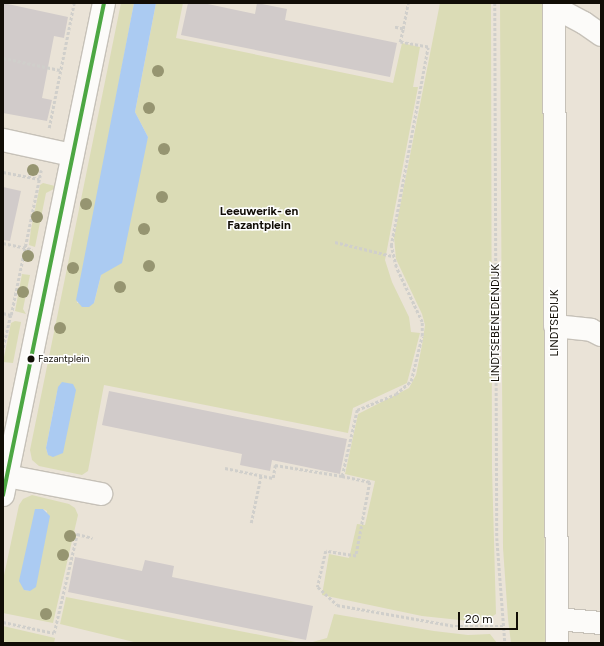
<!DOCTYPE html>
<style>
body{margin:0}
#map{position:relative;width:604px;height:646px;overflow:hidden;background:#eae3d7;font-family:Figtree,sans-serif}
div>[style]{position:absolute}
.green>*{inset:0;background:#dbdcb6}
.water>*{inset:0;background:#abcbf2}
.building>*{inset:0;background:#d1cbca}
.path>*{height:2.5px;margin-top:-1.25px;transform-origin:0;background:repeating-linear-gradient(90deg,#d0cfcb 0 3px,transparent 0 5px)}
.roads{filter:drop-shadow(1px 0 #c6c1b8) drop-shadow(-1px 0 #c6c1b8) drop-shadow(0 1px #c6c1b8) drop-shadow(0 -1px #c6c1b8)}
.minor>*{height:22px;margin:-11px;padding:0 11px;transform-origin:11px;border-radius:11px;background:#fcfbf9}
.major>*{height:22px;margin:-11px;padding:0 11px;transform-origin:11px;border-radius:11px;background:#fcfbf9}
.bus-1>*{height:4px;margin:-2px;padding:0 2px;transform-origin:2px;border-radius:2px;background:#4da743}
.trees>*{width:12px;height:12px;margin:-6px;border-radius:50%;background:#969571}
.dots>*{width:11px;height:11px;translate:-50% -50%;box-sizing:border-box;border:2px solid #fff;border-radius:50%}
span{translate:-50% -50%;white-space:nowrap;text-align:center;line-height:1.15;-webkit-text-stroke:3px #fff;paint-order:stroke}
.bus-label{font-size:10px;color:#110d06}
.left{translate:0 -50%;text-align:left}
.street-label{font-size:11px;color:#110d06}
.neighbourhood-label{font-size:12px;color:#110d06;font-weight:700}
.frame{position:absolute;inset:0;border:4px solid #110d06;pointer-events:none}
.scale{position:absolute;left:458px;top:612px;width:60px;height:18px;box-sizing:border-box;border:2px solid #110d06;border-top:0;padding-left:5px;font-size:12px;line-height:14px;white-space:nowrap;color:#110d06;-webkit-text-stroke:3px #fff;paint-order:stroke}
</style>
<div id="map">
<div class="green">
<div style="clip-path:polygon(evenodd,121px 3px,134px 3px,77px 303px,94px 303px,101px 275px,148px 137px,135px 112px,156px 3px,183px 3px,176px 38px,393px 83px,402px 43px,420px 47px,413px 87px,418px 87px,385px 260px,392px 282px,409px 317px,411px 332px,420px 333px,407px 383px,353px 408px,348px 433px,104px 385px,88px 471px,82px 475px,39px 466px,32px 460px,30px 450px,121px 3px,58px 387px,48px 455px,46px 448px,58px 387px)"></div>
<div style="clip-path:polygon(440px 3px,491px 3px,492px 468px,496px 614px,488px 619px,469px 621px,422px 616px,322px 595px,329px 554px,349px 558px,357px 524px,365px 525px,375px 481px,345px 474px,358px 414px,409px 388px,416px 375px,422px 345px,425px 325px,422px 314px,396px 259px,394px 237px)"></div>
<div style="clip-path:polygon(500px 3px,543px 3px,545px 643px,511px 643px,508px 619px,503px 548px)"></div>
<div style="clip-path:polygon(43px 183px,55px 186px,54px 189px,46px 193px,35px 247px,29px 245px,31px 229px,40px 185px)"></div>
<div style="clip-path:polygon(22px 274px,30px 275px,23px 309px,26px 314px,15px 311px)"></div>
<div style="clip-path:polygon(15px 321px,21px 322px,13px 363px,3px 362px,11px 323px)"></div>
<div style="clip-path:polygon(evenodd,32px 495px,69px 504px,75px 508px,78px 515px,53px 623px,3px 613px,3px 580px,19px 505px,23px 499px,32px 495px,43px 509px,47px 511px,30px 591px,24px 590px,43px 509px)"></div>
<div style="clip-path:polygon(66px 597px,301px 643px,138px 643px,60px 624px)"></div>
<div style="clip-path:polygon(334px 614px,434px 631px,468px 635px,490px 634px,497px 643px,309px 643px,327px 638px)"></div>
<div style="clip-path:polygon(3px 626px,55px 638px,54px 643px,3px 643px)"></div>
</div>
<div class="water">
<div style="clip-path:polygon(134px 3px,156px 3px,135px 112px,148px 137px,122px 263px,101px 275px,94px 303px,89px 307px,82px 307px,76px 300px)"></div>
<div style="clip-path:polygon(62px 382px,73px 384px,76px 390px,63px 453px,53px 457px,48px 455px,46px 448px,58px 387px)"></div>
<div style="clip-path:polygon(35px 509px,43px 509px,50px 516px,36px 587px,30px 591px,24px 590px,19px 581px)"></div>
</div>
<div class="building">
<div style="clip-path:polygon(3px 3px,68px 17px,64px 38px,54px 36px,42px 98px,52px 100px,47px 121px,3px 113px)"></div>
<div style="clip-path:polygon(188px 3px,203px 3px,255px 14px,257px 3px,287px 9px,285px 20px,397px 43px,390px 77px,181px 35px)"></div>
<div style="clip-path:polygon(3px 187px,21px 191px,10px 241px,3px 240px)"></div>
<div style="clip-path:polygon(109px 391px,347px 439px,340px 474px,272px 460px,270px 471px,240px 465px,242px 454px,102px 425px)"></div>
<div style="clip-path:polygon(75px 557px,142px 571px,145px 560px,174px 566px,172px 577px,313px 606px,306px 640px,68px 592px)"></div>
</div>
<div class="path">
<div style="left:495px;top:3px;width:535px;rotate:89.79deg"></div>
<div style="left:497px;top:538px;width:105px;rotate:85.6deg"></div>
<div style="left:403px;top:29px;width:26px;rotate:-79deg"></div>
<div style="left:3px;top:58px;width:58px;rotate:11.9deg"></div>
<div style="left:49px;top:128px;width:127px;rotate:-78.7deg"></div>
<div style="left:3px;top:172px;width:37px;rotate:11deg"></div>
<div style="left:335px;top:242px;width:59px;rotate:13.8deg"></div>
<div style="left:3px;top:243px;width:30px;rotate:12deg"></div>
<div style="left:3px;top:313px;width:8px;rotate:14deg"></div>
<div style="left:11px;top:315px;width:37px;rotate:103deg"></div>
<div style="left:11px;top:315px;width:148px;rotate:-78.3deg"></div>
<div style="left:225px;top:468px;width:49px;rotate:11.8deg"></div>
<div style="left:273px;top:478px;width:13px;rotate:-81deg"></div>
<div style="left:275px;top:465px;width:68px;rotate:9.3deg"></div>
<div style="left:342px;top:476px;width:68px;rotate:-77.2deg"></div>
<div style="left:357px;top:410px;width:42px;rotate:-22.3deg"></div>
<div style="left:396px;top:394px;width:20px;rotate:-41deg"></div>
<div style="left:411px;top:381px;width:46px;rotate:-76.3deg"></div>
<div style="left:422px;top:336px;width:14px;rotate:-90deg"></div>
<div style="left:422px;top:322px;width:61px;rotate:-115.3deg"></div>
<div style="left:396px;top:267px;width:22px;rotate:-103deg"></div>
<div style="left:391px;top:246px;width:202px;rotate:-79.5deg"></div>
<div style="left:428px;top:47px;width:28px;rotate:-170deg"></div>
<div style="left:400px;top:42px;width:13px;rotate:-77deg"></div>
<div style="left:403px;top:29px;width:9px;rotate:-167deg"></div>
<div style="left:342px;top:476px;width:29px;rotate:12deg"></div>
<div style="left:370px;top:482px;width:75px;rotate:100.7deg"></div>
<div style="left:356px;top:556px;width:30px;rotate:-171deg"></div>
<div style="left:326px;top:551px;width:37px;rotate:103deg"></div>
<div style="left:318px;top:587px;width:26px;rotate:43deg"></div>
<div style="left:337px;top:605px;width:120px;rotate:10.1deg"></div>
<div style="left:455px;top:626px;width:48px"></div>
<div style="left:251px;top:523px;width:49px;rotate:-78.2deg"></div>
<div style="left:3px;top:622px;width:52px;rotate:12.2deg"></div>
<div style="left:54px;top:633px;width:102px;rotate:-76.9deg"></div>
<div style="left:77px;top:534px;width:16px;rotate:14deg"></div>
</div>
<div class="roads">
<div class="minor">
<div style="left:554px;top:7px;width:34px;rotate:28deg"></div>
<div style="left:584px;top:23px;width:21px;rotate:35deg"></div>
<div style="left:3px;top:140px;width:71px;rotate:12.3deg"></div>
<div style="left:555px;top:326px;width:36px;rotate:6deg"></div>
<div style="left:591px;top:330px;width:11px;rotate:27deg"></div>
<div style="left:7px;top:476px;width:96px;rotate:10.8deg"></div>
<div style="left:3px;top:495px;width:502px;rotate:-78.4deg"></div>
<div style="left:557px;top:619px;width:44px;rotate:5.2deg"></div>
</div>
<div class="major">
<div style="left:554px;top:3px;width:640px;rotate:89.73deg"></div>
</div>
</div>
<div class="bus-1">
<div style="left:3px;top:495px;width:502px;rotate:-78.4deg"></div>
</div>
<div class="trees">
<div style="left:158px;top:71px"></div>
<div style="left:149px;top:108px"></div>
<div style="left:164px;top:149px"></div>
<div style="left:33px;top:170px"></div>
<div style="left:162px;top:197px"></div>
<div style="left:86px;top:204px"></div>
<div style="left:37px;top:217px"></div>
<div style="left:144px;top:229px"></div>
<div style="left:28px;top:256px"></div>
<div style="left:149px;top:266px"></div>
<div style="left:73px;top:268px"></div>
<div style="left:120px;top:287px"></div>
<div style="left:23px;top:292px"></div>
<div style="left:60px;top:328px"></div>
<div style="left:70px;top:536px"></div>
<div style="left:63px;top:555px"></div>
<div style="left:46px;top:614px"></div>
</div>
<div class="dots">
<div style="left:31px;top:359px;background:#110d06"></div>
</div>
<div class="bus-label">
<span class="left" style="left:38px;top:359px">Fazantplein</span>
</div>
<div class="street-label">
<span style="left:496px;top:323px;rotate:-90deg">LINDTSEBENEDENDIJK</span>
<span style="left:555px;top:323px;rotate:-90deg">LINDTSEDIJK</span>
</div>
<div class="neighbourhood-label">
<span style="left:259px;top:219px">Leeuwerik- en<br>Fazantplein</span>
</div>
<div class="frame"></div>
<div class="scale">20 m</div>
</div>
